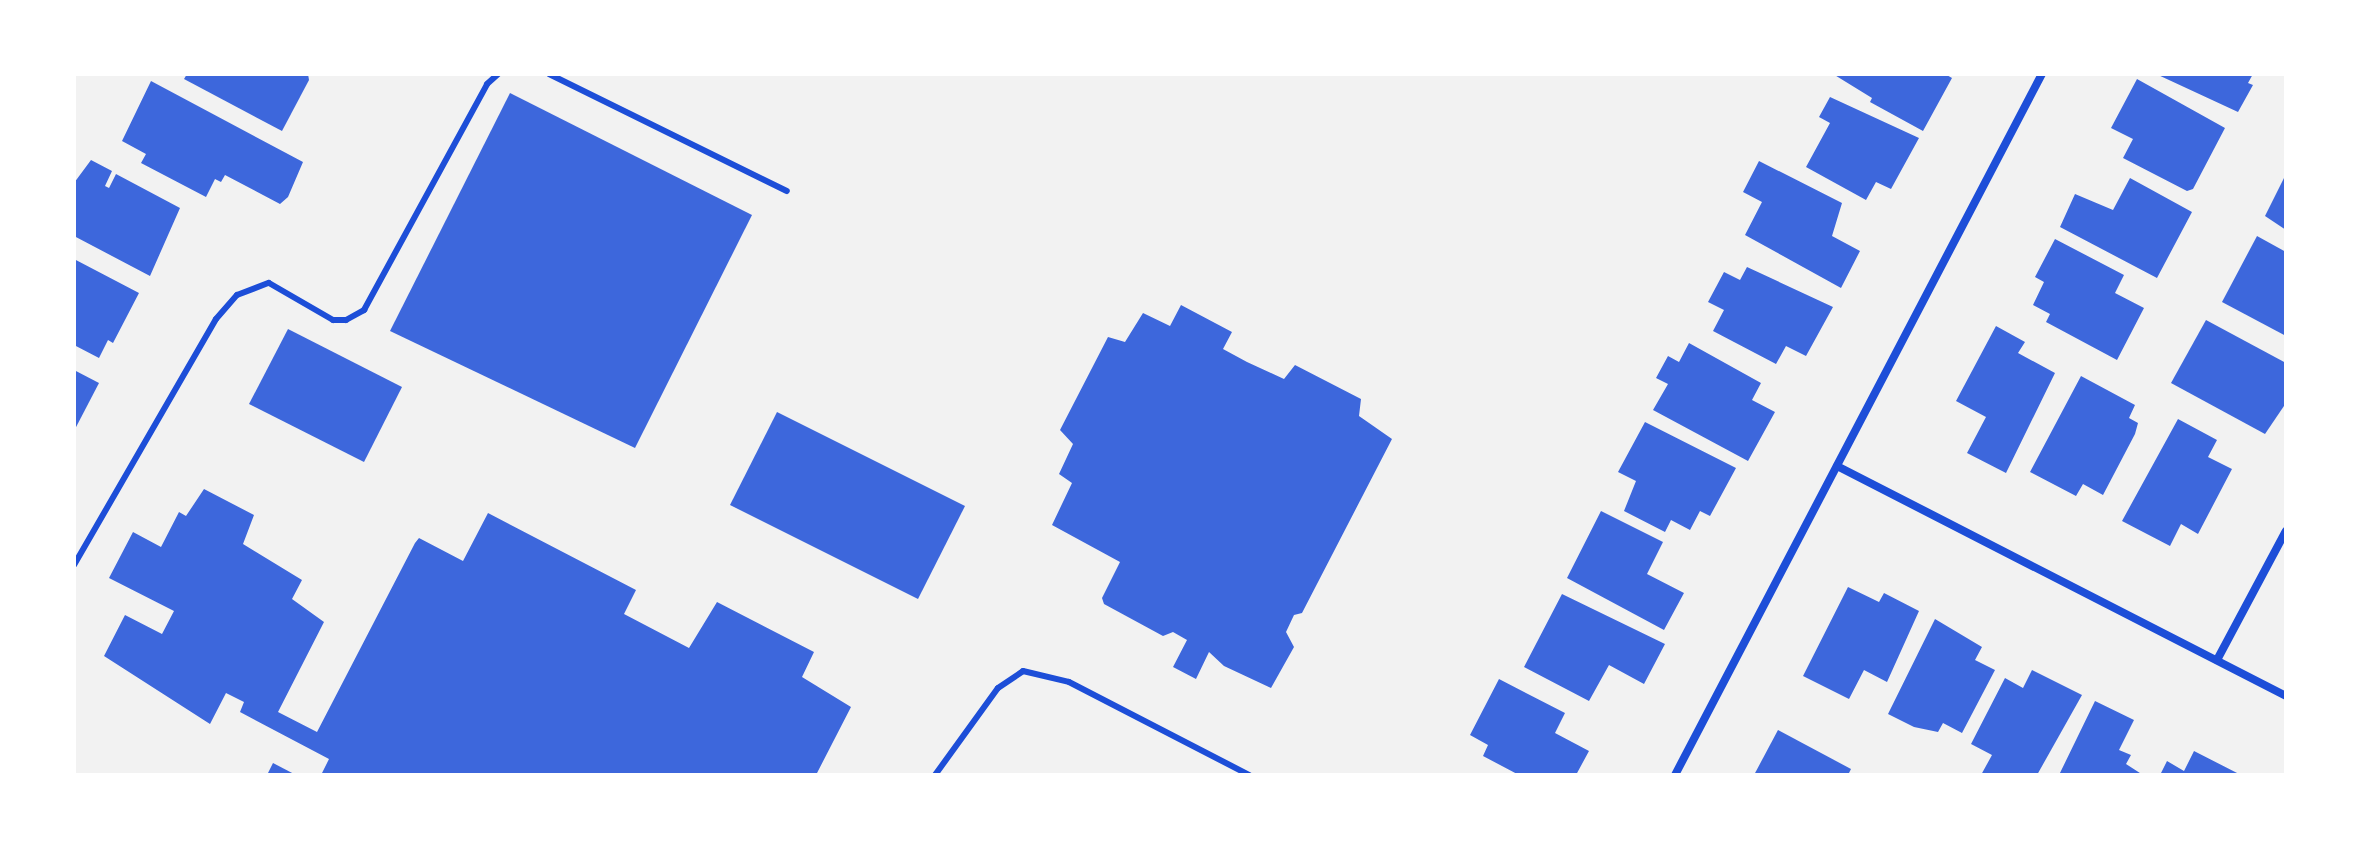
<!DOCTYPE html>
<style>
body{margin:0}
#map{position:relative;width:2360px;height:849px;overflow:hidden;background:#f2f2f2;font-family:"Times New Roman",serif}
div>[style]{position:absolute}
.building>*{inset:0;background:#3d67dc}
.service>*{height:6px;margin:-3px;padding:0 3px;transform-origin:3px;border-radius:3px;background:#1d4ed8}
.minor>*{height:8px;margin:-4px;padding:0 4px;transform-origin:4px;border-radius:4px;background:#1d4ed8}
span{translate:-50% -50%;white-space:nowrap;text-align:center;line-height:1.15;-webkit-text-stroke:8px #fff;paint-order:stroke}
.frame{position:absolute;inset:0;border:76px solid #fff;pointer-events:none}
</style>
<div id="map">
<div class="building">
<div style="clip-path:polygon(187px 74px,308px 74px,309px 80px,282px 131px,184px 79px)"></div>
<div style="clip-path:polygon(1833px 74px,1945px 74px,1952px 78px,1923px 131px,1870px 102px,1872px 98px)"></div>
<div style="clip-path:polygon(2156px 74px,2253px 74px,2248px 83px,2253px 85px,2238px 112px)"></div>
<div style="clip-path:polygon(2137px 79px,2225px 128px,2193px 189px,2187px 191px,2123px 158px,2133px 139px,2111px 128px)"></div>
<div style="clip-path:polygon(151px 81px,303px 162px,288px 197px,280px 204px,225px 175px,221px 182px,215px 179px,206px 197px,141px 163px,146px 154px,122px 141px)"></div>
<div style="clip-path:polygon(510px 93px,752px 215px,635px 448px,390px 331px)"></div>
<div style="clip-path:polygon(1830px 97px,1919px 138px,1891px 189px,1876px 182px,1866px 200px,1806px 167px,1830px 123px,1819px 117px)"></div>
<div style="clip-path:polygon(91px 160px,112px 171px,105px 186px,109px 188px,116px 174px,180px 208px,150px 276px,74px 236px,74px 183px)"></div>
<div style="clip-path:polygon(1759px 161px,1842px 203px,1832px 236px,1860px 251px,1841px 288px,1745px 235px,1762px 202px,1743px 192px)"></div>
<div style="clip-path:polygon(2286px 174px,2286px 230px,2265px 216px)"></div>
<div style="clip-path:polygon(2130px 178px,2192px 212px,2157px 278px,2060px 227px,2075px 194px,2113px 210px)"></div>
<div style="clip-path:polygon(2257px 236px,2286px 252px,2286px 336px,2222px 302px)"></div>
<div style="clip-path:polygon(2055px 239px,2124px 275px,2115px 293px,2144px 308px,2117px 360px,2046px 322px,2050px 314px,2033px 305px,2044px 282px,2035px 277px)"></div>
<div style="clip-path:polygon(74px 259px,139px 293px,113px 343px,108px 340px,99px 358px,74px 345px)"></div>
<div style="clip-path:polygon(1747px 267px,1833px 307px,1806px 356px,1786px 346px,1776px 364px,1713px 331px,1724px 310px,1708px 302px,1724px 272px,1740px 280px)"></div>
<div style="clip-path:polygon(1181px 305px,1232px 332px,1223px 349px,1247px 362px,1284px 379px,1295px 365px,1361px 399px,1359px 416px,1392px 439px,1302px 613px,1294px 615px,1286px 632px,1294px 647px,1271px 688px,1224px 666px,1209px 652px,1196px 679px,1173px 667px,1187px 640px,1173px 632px,1163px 636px,1104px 604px,1102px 598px,1120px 562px,1052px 525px,1072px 483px,1059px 474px,1073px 444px,1060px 430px,1108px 337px,1125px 342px,1143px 313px,1170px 326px)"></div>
<div style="clip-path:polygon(2206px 320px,2286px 363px,2286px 403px,2265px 434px,2171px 383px)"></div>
<div style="clip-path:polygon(1996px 326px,2025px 342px,2018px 353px,2055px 373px,2006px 473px,1967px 453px,1986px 417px,1956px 401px)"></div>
<div style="clip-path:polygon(288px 329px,402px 387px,364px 462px,249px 404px)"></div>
<div style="clip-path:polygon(1689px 343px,1761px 383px,1752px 400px,1775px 412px,1748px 461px,1653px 410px,1668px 384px,1656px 378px,1668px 356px,1679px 362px)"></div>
<div style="clip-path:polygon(74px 370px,99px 383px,74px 431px)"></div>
<div style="clip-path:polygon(2081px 376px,2135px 405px,2129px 418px,2138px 423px,2135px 434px,2103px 495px,2083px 484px,2076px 496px,2030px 472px)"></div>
<div style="clip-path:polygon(777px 412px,965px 506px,918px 599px,730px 505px)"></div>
<div style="clip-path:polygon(2178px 419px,2217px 440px,2208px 457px,2232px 469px,2198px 534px,2181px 524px,2170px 546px,2122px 521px)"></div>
<div style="clip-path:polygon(1645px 422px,1736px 468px,1710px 516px,1700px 511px,1690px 530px,1671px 520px,1665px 532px,1624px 511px,1636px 481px,1618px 472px)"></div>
<div style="clip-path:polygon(204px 489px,254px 515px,243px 544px,302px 580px,292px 599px,324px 622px,278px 712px,317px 732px,415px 543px,419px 538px,463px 561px,488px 513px,636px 590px,624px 614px,689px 648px,717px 602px,814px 652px,802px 677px,851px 707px,816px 775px,321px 775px,329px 759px,240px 712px,244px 702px,226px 693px,210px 724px,104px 656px,125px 615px,162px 634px,174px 611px,109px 578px,133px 532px,161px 547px,179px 512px,186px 516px)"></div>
<div style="clip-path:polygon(1601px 511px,1663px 542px,1647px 574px,1684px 593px,1664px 630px,1567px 578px)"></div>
<div style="clip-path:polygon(1848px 587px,1879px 602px,1884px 593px,1919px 611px,1887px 682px,1864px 670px,1849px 699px,1803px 676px)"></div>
<div style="clip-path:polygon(1562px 594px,1665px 644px,1644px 684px,1609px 665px,1589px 701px,1524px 667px)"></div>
<div style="clip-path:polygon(1935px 619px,1982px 647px,1975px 660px,1995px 670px,1962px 733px,1943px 723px,1938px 732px,1914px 727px,1888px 714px)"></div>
<div style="clip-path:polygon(2032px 670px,2082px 695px,2037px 775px,1981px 775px,1992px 755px,1971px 744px,2005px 678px,2023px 688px)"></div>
<div style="clip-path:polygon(1499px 679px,1565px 713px,1555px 733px,1589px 751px,1576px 775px,1519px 775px,1483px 756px,1488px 745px,1470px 735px)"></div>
<div style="clip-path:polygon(2095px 701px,2134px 720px,2119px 750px,2131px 755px,2126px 764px,2143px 775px,2059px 775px)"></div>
<div style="clip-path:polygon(1778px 730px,1851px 769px,1848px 775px,1754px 775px)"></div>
<div style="clip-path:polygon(2194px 751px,2241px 775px,2160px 775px,2167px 761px,2184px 771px)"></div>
<div style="clip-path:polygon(273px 763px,296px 775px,267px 775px)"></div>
</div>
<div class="service">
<div style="left:549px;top:74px;width:265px;rotate:26.2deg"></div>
<div style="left:74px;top:565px;width:284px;rotate:-60deg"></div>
<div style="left:216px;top:319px;width:32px;rotate:-49deg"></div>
<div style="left:237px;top:295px;width:34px;rotate:-21deg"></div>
<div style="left:269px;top:283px;width:74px;rotate:30deg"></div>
<div style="left:333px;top:320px;width:13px"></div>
<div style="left:346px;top:320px;width:21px;rotate:-29deg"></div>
<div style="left:364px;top:310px;width:257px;rotate:-61.4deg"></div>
<div style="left:487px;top:84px;width:15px;rotate:-42deg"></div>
<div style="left:935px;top:775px;width:107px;rotate:-54.1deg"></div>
<div style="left:998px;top:688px;width:30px;rotate:-34deg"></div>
<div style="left:1023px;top:671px;width:47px;rotate:13.4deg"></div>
<div style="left:1069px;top:682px;width:203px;rotate:27.3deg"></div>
</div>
<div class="minor">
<div style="left:1837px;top:466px;width:504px;rotate:27.12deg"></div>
<div style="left:2217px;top:660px;width:146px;rotate:-61.9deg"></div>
<div style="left:1675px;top:775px;width:791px;rotate:-62.37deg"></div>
</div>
<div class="frame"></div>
</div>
